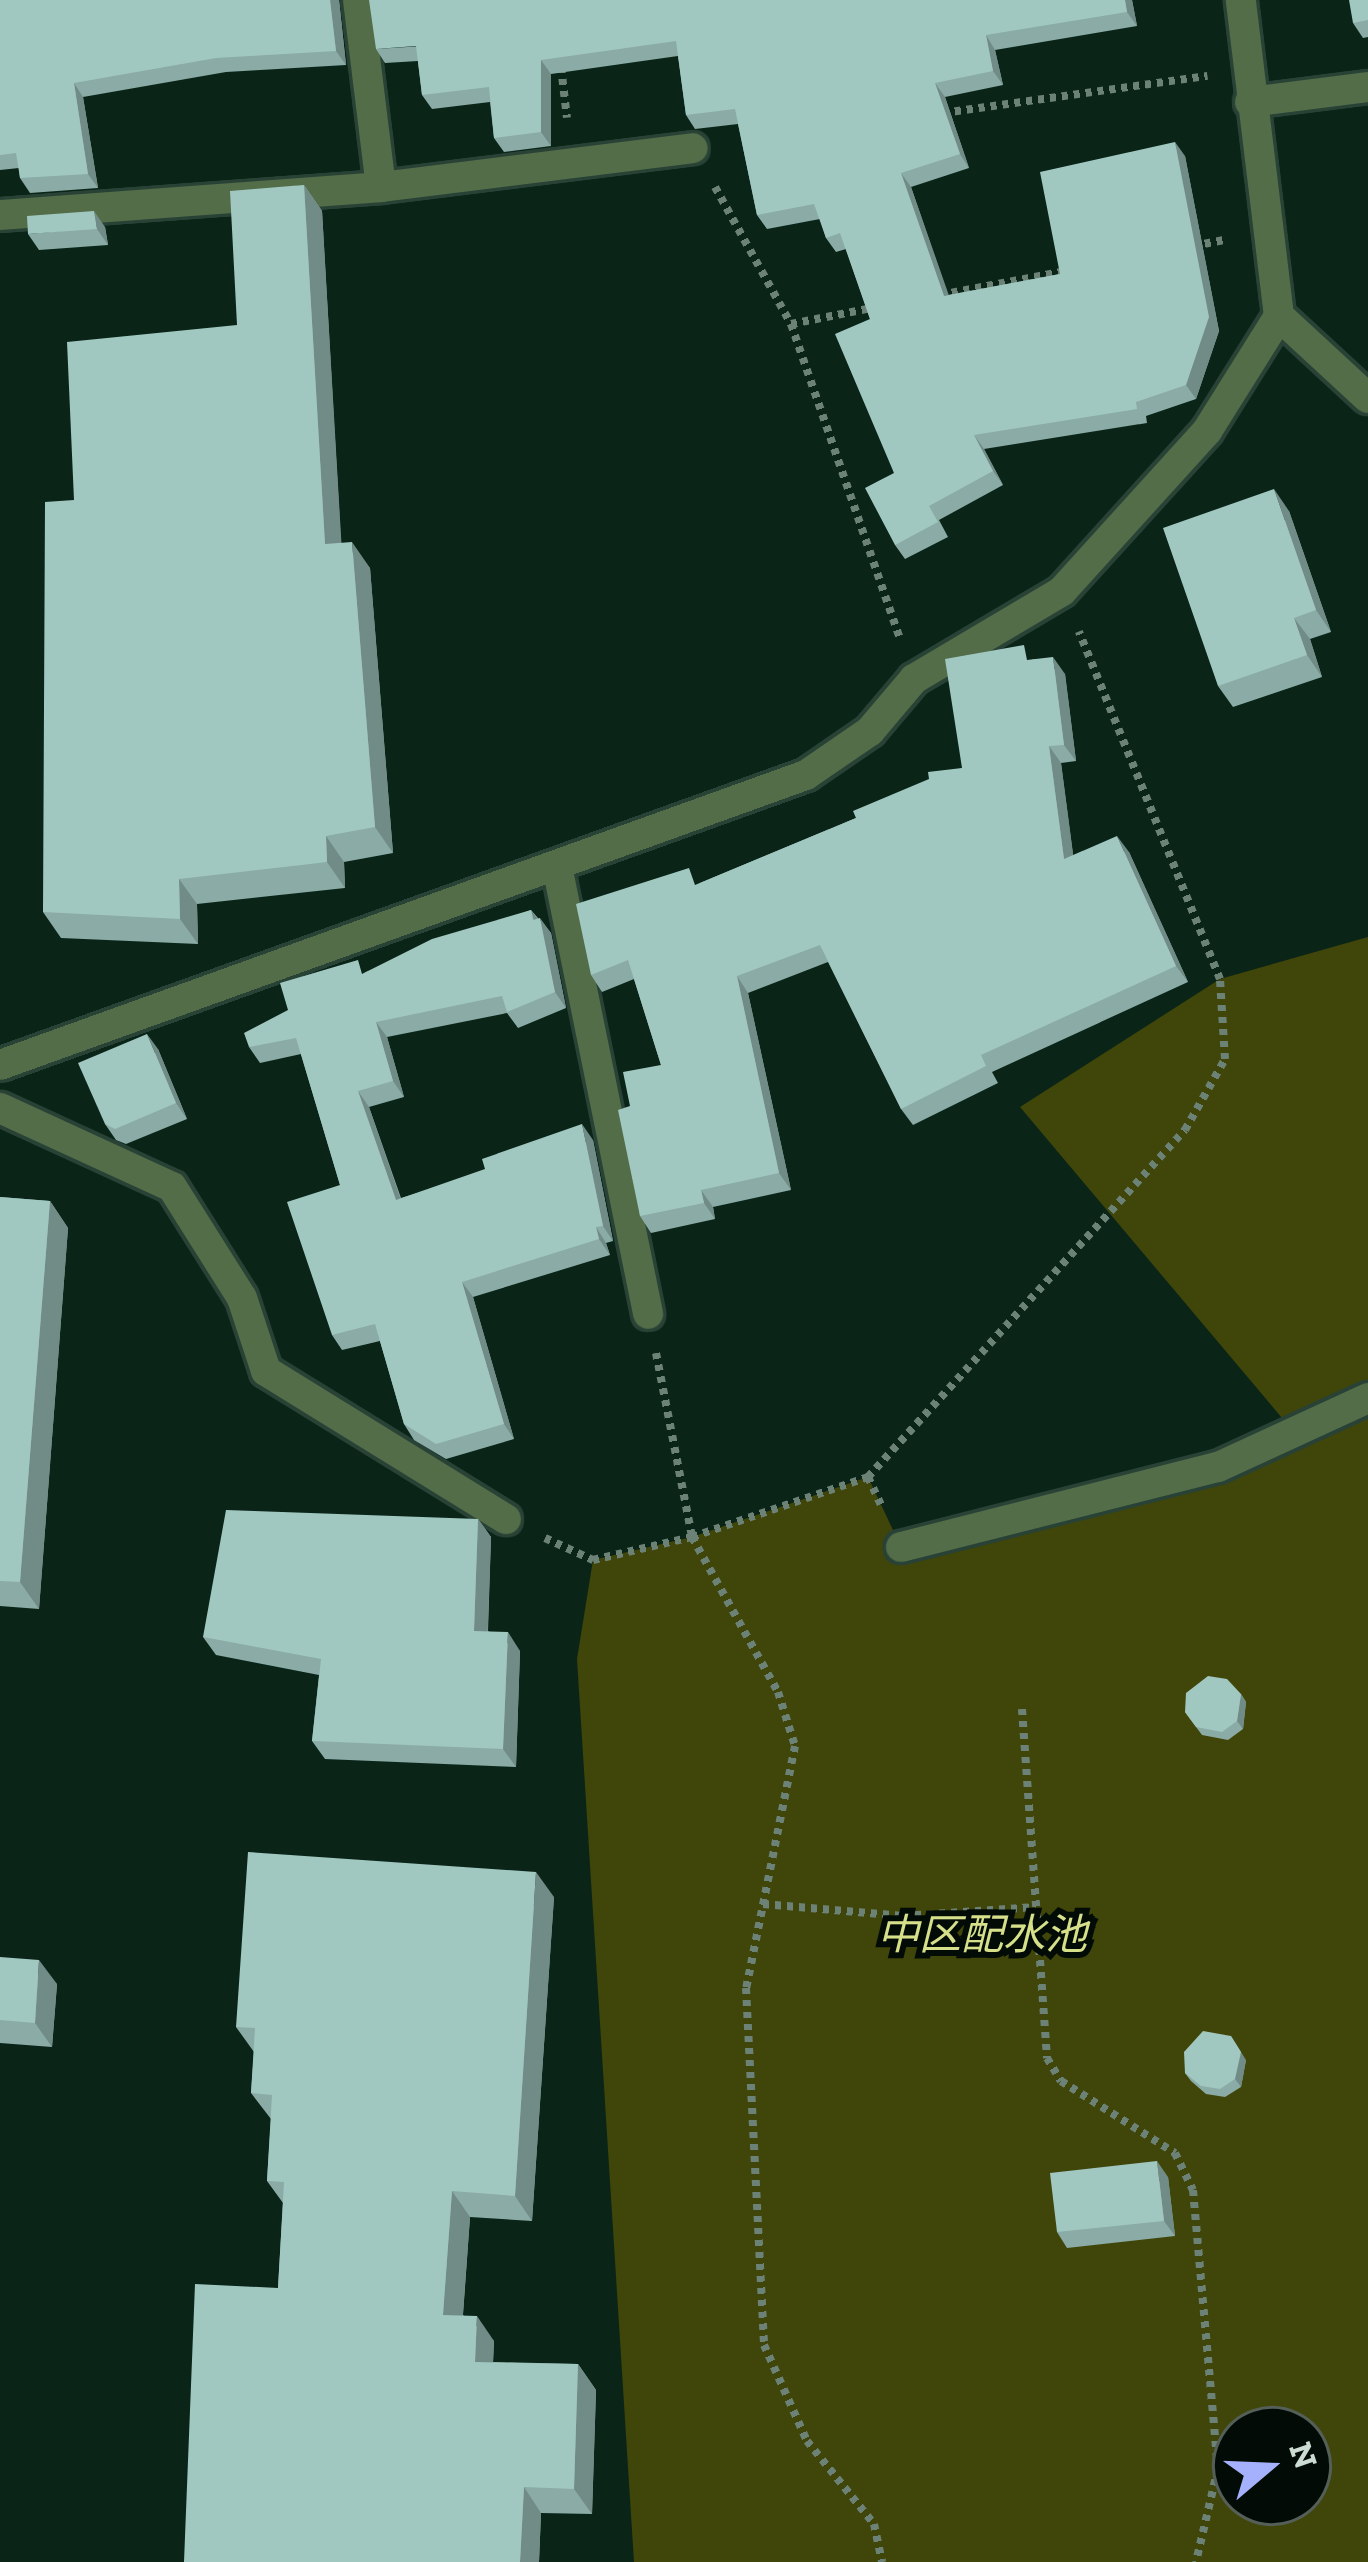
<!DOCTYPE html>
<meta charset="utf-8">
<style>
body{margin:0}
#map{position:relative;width:1368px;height:2562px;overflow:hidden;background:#0a2518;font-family:"Zilla Slab","Noto Sans JP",serif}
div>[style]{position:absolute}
.green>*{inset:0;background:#404509}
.path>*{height:8px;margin-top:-4px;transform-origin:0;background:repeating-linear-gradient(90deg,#6d8277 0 6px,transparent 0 12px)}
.roads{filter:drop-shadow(3px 0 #294236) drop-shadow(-3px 0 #294236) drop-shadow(0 3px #294236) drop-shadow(0 -3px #294236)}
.minor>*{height:30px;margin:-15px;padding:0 15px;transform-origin:15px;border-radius:15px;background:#536d49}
.wall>*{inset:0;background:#8aaba6}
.shaded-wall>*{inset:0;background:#718b87}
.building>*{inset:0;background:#a1c7c1}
span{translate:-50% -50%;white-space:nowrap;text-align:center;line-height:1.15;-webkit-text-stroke:12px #030b06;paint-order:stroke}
.park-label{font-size:42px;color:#d6e08a;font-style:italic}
.north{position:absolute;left:1212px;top:2406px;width:120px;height:120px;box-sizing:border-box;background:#030b06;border:3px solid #545f58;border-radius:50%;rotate:71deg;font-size:33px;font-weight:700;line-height:48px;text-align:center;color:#cddcd3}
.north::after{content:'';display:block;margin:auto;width:42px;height:54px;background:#a5b1fc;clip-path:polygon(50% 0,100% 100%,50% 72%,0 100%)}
</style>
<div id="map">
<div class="green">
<div style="clip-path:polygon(evenodd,1368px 937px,1368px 2562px,634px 2562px,577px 1659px,593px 1560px,692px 1537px,868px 1477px,901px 1547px,1293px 1431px,1020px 1107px,1220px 979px,1368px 937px,1236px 2430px,1308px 2430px,1308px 2502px,1236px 2502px,1236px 2430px)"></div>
</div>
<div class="path">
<div style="left:561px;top:67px;width:51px;rotate:83.3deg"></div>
<div style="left:943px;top:113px;width:267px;rotate:-8deg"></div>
<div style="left:715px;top:187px;width:157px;rotate:61deg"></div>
<div style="left:791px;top:324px;width:332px;rotate:70.9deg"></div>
<div style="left:1193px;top:246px;width:33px;rotate:-11deg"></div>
<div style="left:940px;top:295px;width:128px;rotate:-10.8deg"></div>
<div style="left:791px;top:324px;width:83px;rotate:-11.2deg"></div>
<div style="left:656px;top:1353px;width:187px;rotate:78.9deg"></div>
<div style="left:692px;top:1537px;width:177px;rotate:61deg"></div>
<div style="left:778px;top:1692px;width:57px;rotate:72.5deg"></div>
<div style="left:795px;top:1746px;width:247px;rotate:101.4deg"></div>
<div style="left:746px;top:1988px;width:357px;rotate:87.1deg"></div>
<div style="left:764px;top:2345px;width:105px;rotate:65.9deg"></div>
<div style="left:807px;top:2441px;width:107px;rotate:51.1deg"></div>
<div style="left:874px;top:2524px;width:39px;rotate:78deg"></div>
<div style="left:868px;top:1477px;width:35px;rotate:65deg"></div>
<div style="left:545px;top:1538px;width:53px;rotate:24.6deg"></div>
<div style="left:593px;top:1560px;width:102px;rotate:-13.1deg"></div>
<div style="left:692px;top:1537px;width:186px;rotate:-18.8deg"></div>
<div style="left:868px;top:1477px;width:470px;rotate:-47.6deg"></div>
<div style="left:1185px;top:1130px;width:81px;rotate:-60.6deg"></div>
<div style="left:1225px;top:1059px;width:80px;rotate:-93.6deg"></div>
<div style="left:1220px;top:979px;width:375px;rotate:-112.1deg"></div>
<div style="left:1022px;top:1709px;width:350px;rotate:85.9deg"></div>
<div style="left:1047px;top:2058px;width:27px;rotate:59deg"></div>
<div style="left:1061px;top:2081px;width:135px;rotate:32.3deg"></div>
<div style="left:1175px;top:2153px;width:41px;rotate:64.1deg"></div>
<div style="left:1193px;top:2190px;width:279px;rotate:84.9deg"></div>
<div style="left:1218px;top:2468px;width:97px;rotate:103.2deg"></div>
<div style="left:763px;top:1904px;width:141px;rotate:4.9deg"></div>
<div style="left:903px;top:1916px;width:133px;rotate:-3.9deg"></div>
</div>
<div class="roads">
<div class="minor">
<div style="left:358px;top:0;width:188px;rotate:83deg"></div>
<div style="left:1250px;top:102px;width:119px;rotate:-7.2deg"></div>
<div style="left:0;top:215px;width:382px;rotate:-4.2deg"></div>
<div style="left:381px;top:187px;width:314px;rotate:-7.1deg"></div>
<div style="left:1279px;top:316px;width:121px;rotate:42.7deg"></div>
<div style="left:557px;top:866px;width:457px;rotate:78.5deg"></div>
<div style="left:0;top:1065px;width:857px;rotate:-19.79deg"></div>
<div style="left:806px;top:775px;width:78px;rotate:-34.5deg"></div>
<div style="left:870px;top:731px;width:68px;rotate:-49.8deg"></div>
<div style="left:914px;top:679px;width:172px;rotate:-30.7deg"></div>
<div style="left:1062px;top:591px;width:216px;rotate:-47.8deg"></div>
<div style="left:1207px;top:431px;width:136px;rotate:-57.9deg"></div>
<div style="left:1279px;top:316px;width:318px;rotate:-96.9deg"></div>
<div style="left:0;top:1108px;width:189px;rotate:24.7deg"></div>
<div style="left:172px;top:1187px;width:131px;rotate:57.8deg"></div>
<div style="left:242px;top:1298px;width:77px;rotate:71.8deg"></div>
<div style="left:266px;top:1371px;width:282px;rotate:31.7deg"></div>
<div style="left:901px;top:1547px;width:327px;rotate:-14.2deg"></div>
<div style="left:1218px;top:1467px;width:165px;rotate:-24.7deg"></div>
</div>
</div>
<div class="wall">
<div style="clip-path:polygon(0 0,339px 0,346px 65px,226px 72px,83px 97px,98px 188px,30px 193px,20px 178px,19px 168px,0 170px)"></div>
<div style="clip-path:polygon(1132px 0,1137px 26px,995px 50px,1003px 85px,945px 97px,969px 168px,911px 187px,948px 295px,1060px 274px,1185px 156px,1219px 331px,1196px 399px,1146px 416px,1147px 423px,984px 449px,1003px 485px,939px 520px,948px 537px,905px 559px,895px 545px,894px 473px,870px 319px,846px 249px,836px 252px,826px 238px,820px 219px,767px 229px,757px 215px,738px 124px,695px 129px,686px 115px,678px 56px,551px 74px,551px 146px,504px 152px,494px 138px,490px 102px,432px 109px,422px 95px,418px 61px,385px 63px,376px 49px)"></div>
<div style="clip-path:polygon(1368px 0,1368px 37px,1363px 38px,1353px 23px)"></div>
<div style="clip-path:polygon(304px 185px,322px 211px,341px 543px,370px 568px,393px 853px,344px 862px,345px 888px,197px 904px,198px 944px,61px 938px,43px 912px,74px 500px,237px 325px)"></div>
<div style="clip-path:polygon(105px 227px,108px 245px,39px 250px,28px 234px)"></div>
<div style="clip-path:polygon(1289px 511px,1331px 632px,1310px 639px,1322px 677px,1233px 707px,1218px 686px)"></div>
<div style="clip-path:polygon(1033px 659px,1065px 674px,1076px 761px,1061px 763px,1073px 855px,1129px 852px,1188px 982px,992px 1072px,998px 1083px,913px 1125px,901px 1109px,828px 962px,748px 993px,791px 1190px,713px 1207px,715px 1219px,651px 1233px,640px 1216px,630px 1106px,661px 1065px,634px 979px,602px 992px,591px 975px,700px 883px,856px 818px,962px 768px)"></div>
<div style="clip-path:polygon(531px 910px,551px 933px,566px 1008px,518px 1028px,507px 1013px,387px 1037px,404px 1097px,369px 1107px,401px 1198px,593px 1140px,613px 1241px,606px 1243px,610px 1255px,473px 1297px,514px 1439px,446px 1459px,414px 1440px,404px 1424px,380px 1341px,342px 1350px,332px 1335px,340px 1185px,301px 1054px,260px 1063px,249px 1047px,366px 972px)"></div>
<div style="clip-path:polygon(158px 1049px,187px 1119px,126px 1144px,116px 1140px,105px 1124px)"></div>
<div style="clip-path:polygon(0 1197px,50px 1201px,68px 1228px,39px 1609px,0 1606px)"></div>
<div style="clip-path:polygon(478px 1519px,491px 1537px,488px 1631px,520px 1651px,516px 1767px,325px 1759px,312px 1741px,319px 1675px,216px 1655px,203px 1637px)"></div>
<div style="clip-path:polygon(1241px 1694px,1246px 1702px,1243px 1729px,1228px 1740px,1202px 1735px,1185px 1712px)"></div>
<div style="clip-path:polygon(554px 1897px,532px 2221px,470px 2217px,463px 2315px,494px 2341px,493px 2362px,578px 2364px,596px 2390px,592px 2514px,541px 2513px,539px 2562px,184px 2562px,278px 2288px,283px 2203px,267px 2181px,271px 2119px,251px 2093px,254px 2052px,236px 2027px)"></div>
<div style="clip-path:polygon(0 1957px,57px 1984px,52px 2047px,0 2043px)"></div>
<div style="clip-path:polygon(1246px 2060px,1241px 2087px,1225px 2097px,1206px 2094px,1191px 2081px,1185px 2073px)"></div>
<div style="clip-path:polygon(1168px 2177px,1175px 2236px,1067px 2248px,1057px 2232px)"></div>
</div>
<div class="shaded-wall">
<div style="clip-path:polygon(330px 0,339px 0,346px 65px,336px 51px)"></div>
<div style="clip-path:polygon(1125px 0,1132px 0,1137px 26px,1127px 12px)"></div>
<div style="clip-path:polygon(986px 35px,995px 50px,1003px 85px,993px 71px)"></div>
<div style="clip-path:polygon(541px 60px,551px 74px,551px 146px,541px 132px)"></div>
<div style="clip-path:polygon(74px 83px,83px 97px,98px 188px,88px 174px)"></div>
<div style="clip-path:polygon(935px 83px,945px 97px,969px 168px,960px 154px)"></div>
<div style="clip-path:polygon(1175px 142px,1185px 156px,1219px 331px,1196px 399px,1186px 385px)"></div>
<div style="clip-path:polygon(901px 173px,911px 187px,954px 310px,944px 296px)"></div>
<div style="clip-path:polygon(304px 185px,322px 211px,343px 570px,325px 544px)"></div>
<div style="clip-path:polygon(94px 211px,105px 227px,108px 245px,97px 229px)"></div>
<div style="clip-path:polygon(974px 435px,984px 449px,1003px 485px,993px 471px)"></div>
<div style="clip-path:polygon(1274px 489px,1289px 511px,1331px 632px,1316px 610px)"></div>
<div style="clip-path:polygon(352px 542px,370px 568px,393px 853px,375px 827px)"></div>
<div style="clip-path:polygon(1294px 618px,1310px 639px,1322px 677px,1307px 655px)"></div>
<div style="clip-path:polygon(1053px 657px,1065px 674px,1076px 761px,1064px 745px)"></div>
<div style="clip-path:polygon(1049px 746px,1061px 763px,1076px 876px,1064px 859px)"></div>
<div style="clip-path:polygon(326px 836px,344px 862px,345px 888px,327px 862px)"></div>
<div style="clip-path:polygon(1117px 836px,1129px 852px,1188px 982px,1176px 966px)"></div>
<div style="clip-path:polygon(179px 879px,197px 904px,198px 944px,180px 919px)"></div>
<div style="clip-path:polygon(531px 910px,541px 924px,540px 918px,551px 933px,566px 1008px,555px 992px)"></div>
<div style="clip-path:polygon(737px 976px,748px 993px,791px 1190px,779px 1173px)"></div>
<div style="clip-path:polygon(376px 1022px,387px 1037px,404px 1097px,393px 1081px)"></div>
<div style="clip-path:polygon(147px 1034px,158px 1049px,187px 1119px,176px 1103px)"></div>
<div style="clip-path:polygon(358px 1091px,369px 1107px,406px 1215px,396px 1200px)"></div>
<div style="clip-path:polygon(582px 1124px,593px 1140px,613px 1241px,603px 1226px)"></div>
<div style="clip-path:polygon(701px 1190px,713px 1207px,715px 1219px,704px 1203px)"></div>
<div style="clip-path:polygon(50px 1201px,68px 1228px,39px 1609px,20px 1582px)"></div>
<div style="clip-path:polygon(596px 1227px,606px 1243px,610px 1255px,599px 1239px)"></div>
<div style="clip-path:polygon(462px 1282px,473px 1297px,514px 1439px,504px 1424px)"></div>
<div style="clip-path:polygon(478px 1519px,491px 1537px,487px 1649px,474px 1631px)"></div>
<div style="clip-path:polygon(508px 1632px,520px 1651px,516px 1767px,503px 1749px)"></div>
<div style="clip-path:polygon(1241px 1694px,1246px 1702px,1243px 1729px,1237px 1721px)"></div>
<div style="clip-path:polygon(536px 1872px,554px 1897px,532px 2221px,515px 2196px)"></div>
<div style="clip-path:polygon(39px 1960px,57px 1984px,52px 2047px,35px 2023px)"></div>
<div style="clip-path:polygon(1231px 2036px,1246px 2060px,1241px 2087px,1235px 2079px)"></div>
<div style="clip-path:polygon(1157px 2161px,1168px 2177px,1175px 2236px,1164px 2221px)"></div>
<div style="clip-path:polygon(452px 2191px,470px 2217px,461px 2340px,443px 2315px)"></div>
<div style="clip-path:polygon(477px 2316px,494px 2341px,492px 2387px,475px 2362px)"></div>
<div style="clip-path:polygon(578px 2364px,596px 2390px,592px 2514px,574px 2489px)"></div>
<div style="clip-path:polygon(524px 2487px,541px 2513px,539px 2562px,520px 2562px)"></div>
</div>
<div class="building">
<div style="clip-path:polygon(0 0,330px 0,336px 51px,216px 58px,74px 83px,88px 174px,20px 178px,16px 153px,0 155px)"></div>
<div style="clip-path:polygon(369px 0,1125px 0,1127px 12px,986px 35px,993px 71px,935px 83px,960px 154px,901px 173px,944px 296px,1060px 274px,1040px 172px,1175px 142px,1209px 317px,1186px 385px,1136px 402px,1137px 409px,974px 435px,993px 471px,929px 506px,938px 522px,895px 545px,865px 488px,894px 473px,835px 334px,870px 319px,840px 233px,826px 238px,814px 204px,757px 215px,735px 109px,686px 115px,676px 41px,541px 60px,541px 132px,494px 138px,489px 87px,422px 95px,416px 46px,376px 49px)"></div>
<div style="clip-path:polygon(1349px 0,1368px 0,1368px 20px,1353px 23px)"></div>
<div style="clip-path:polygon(304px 185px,325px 544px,352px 542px,375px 827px,326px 836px,327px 862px,179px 879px,180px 919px,43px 912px,45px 502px,74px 500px,67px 342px,237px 325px,230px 191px)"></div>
<div style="clip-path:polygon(94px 211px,97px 229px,28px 234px,27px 216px)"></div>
<div style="clip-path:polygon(1274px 489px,1316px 610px,1294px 618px,1307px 655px,1218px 686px,1163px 528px)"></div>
<div style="clip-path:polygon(1024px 645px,1027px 660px,1053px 657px,1064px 745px,1049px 746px,1064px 859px,1117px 836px,1176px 966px,981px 1055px,986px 1066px,901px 1109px,820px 945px,737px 976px,779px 1173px,701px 1190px,704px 1203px,640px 1216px,618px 1110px,630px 1106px,623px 1072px,661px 1065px,628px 960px,591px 975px,576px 904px,689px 868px,695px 885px,856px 818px,853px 811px,929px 779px,928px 772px,962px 768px,945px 659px)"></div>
<div style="clip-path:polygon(531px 910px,533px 920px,540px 918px,555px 992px,507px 1012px,502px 996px,376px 1022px,393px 1081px,358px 1091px,396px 1200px,485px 1169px,482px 1159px,582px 1124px,603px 1226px,596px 1227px,599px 1239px,462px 1282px,504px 1424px,436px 1444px,404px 1424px,375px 1324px,332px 1335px,287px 1202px,340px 1185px,296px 1038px,249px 1047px,244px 1033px,288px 1010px,280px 983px,358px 960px,362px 974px,432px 939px)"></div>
<div style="clip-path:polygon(147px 1034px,176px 1103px,115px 1129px,105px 1124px,78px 1063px)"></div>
<div style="clip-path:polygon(0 1197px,50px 1201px,20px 1582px,0 1581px)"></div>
<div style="clip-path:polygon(226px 1510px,478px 1519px,474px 1631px,508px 1632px,503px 1749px,312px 1741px,321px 1659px,203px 1637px)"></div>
<div style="clip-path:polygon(1208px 1676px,1227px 1679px,1241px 1694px,1237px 1721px,1222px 1732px,1196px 1727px,1185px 1712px,1186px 1693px)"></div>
<div style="clip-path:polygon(248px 1852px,536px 1872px,515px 2196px,452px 2191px,443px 2315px,477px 2316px,475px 2362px,578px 2364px,574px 2489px,524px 2487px,520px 2562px,184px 2562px,195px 2284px,278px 2288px,284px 2182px,267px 2181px,272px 2095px,251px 2093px,255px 2028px,236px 2027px)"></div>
<div style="clip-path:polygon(0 1957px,39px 1960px,35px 2023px,0 2020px)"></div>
<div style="clip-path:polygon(1203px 2031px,1231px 2036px,1241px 2052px,1235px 2079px,1220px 2089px,1201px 2086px,1185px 2073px,1184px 2052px)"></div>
<div style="clip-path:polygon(1157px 2161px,1164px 2221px,1057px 2232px,1050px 2173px)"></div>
</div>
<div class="park-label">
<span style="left:982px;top:1935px">中区配水池</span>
</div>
<div class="north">N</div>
</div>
